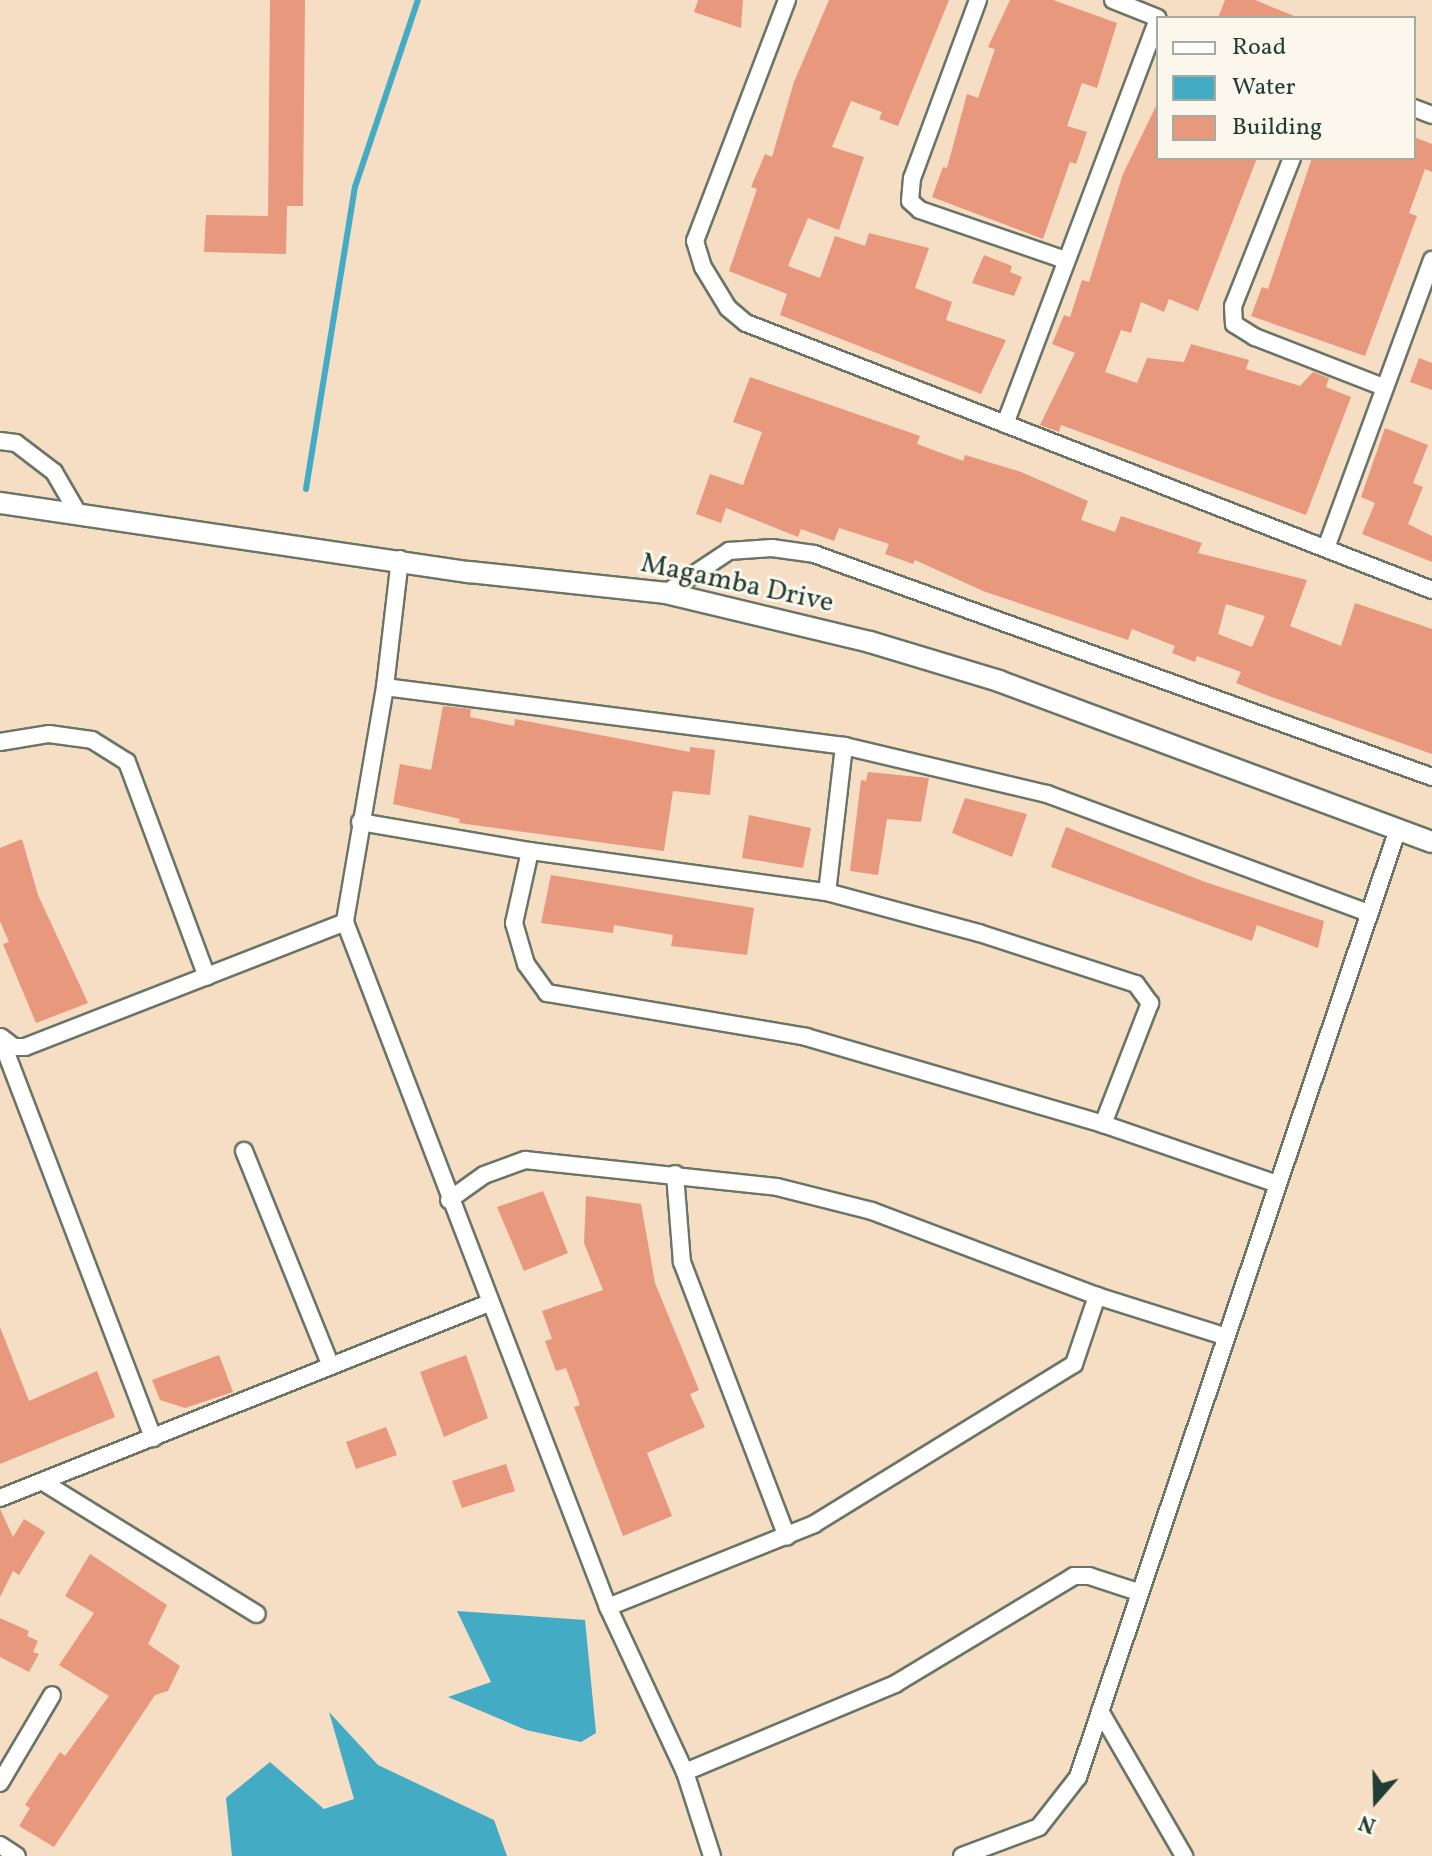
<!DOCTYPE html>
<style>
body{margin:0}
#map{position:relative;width:1432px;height:1856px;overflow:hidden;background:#f5dec4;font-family:Vollkorn,serif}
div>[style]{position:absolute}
.water>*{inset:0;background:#43abc3}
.stream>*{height:6px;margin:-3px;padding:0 3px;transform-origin:3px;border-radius:3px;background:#43abc3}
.building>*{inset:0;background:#e8987d}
.roads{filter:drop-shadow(2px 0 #6a7566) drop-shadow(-2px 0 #6a7566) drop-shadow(0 2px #6a7566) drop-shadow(0 -2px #6a7566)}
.minor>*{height:16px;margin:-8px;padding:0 8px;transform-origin:8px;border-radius:8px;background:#fff}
.tertiary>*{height:20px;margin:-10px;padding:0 10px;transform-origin:10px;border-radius:10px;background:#fff}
span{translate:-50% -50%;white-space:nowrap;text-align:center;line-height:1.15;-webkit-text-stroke:6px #fbf7ec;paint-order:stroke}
.street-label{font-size:28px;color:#1f3d34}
.legend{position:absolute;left:1156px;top:16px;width:260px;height:144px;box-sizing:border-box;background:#fbf7ec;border:2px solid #a3ada2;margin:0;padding:10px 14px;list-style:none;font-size:24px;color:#1f3d34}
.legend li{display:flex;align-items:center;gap:16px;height:40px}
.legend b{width:40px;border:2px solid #a3ada2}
.north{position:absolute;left:1336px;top:1760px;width:80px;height:80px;-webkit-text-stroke:6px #fbf7ec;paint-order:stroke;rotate:200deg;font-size:22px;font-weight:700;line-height:32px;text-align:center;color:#1f3d34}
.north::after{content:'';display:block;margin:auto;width:28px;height:36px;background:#1f3d34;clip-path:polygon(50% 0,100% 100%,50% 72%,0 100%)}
</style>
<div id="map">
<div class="water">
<div style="clip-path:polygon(457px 1611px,585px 1620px,596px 1733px,581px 1742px,526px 1730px,448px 1697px,491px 1682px)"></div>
<div style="clip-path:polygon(329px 1712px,378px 1765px,494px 1820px,507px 1856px,232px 1856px,226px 1798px,270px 1762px,324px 1809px,354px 1799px)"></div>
</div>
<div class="stream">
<div style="left:306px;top:489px;width:306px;rotate:-80.8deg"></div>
<div style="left:355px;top:187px;width:197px;rotate:-71.4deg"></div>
</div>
<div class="building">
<div style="clip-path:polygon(270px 0,305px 0,303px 206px,287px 206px,286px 254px,204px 252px,206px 215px,268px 216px)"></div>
<div style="clip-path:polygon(698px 0,743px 0,741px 28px,694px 12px)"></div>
<div style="clip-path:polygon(829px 0,949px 0,898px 126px,879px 119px,882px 112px,851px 101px,832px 147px,864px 157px,839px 230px,808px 218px,788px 266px,820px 278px,835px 236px,865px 246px,869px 233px,929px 248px,915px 288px,952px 302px,946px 320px,1006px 340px,981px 394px,780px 315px,787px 294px,729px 271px,757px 189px,751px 187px,765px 154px,772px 157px,794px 82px)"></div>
<div style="clip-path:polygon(1010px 0,1053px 0,1117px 23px,1097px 88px,1082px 83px,1067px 126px,1087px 132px,1076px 164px,1070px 162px,1043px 239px,932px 197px,943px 167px,947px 168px,967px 94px,978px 98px,995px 49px,988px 47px)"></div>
<div style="clip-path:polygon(1225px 0,1255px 0,1299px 18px,1218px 18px)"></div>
<div style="clip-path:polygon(1158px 102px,1158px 158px,1257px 158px,1198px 311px,1169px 299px,1164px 312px,1141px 302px,1131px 333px,1121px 330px,1105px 372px,1137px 383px,1147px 358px,1184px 362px,1191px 344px,1249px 360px,1246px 369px,1300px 386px,1313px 372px,1329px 378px,1326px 387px,1351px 397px,1306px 515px,1061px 425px,1059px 432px,1040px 425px,1075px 353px,1052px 344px,1064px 315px,1070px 317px,1082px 280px,1089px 282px,1123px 174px)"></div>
<div style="clip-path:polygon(1414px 137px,1432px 144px,1432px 172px,1425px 169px,1409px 213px,1417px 216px,1365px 356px,1251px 316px,1262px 287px,1268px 289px,1312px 158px,1414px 158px)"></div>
<div style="clip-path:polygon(984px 255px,1012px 266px,1010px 272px,1022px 277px,1014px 296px,972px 283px)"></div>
<div style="clip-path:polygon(1419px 358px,1432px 363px,1432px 390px,1410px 382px)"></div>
<div style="clip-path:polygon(evenodd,750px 377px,920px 436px,917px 444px,963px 461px,965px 455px,1021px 472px,1088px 501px,1081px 520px,1115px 532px,1121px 516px,1202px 543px,1198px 553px,1307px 580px,1290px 626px,1341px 646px,1355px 603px,1432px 629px,1432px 754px,1266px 695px,1236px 683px,1241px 672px,1197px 656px,1195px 662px,1172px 653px,1175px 646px,1132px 629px,1128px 640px,983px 591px,915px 560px,913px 564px,885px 554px,889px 544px,839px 528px,834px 541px,801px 529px,798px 537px,726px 508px,721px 523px,696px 514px,710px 474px,743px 485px,762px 432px,733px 422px,750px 377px,1226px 604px,1265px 616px,1252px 647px,1218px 634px,1226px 604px)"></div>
<div style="clip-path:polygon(1385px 428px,1428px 445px,1413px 483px,1423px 487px,1408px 524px,1432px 536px,1432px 562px,1362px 534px,1375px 503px,1361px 497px)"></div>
<div style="clip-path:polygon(443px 706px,471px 709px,470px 717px,514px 726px,515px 719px,690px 752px,690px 747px,715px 750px,710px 795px,673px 791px,664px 851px,459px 823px,460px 819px,393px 804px,400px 764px,431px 770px)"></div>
<div style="clip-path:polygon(868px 772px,929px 778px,921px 822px,887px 819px,878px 875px,850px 871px,861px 780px,866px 781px)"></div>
<div style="clip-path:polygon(965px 798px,1027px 814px,1012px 857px,952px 833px)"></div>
<div style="clip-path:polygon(749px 815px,811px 828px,803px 868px,742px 858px)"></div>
<div style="clip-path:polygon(1066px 827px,1205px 882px,1324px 921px,1318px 948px,1257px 925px,1252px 941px,1051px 867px)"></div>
<div style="clip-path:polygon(22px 839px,38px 895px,88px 1003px,36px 1023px,3px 944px,9px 942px,0 921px,0 848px)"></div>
<div style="clip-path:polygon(551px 875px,754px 908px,747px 955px,671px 946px,673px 935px,614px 925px,613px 933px,541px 923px)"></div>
<div style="clip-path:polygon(543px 1191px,568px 1253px,524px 1271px,497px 1207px)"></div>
<div style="clip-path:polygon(586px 1196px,641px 1204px,655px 1283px,699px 1390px,690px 1394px,705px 1427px,647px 1453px,672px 1516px,623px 1536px,574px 1407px,580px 1405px,566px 1368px,556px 1371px,545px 1341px,552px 1339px,542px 1311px,603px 1290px,584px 1243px)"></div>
<div style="clip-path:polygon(0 1327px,29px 1401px,97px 1371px,115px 1417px,0 1464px)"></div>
<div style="clip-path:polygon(219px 1355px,233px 1392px,185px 1408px,160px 1400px,152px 1380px)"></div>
<div style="clip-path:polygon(466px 1355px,488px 1418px,444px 1437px,420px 1372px)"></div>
<div style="clip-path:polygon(386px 1427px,397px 1455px,356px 1469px,346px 1442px)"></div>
<div style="clip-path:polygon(506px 1464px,515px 1491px,462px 1508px,452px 1481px)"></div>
<div style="clip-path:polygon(0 1509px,13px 1537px,24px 1519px,45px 1532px,19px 1575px,13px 1571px,0 1597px)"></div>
<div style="clip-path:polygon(90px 1554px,167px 1605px,148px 1644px,180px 1666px,168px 1691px,155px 1695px,54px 1847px,19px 1826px,30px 1808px,25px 1805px,60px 1752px,65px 1756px,109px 1696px,59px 1665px,94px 1613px,65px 1596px)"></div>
<div style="clip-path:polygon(0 1618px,29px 1631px,27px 1636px,38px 1641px,33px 1652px,39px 1654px,29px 1672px,0 1657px)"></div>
</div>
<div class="roads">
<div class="minor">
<div style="left:787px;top:0;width:258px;rotate:110.9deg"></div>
<div style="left:695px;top:241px;width:27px;rotate:73deg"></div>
<div style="left:703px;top:267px;width:48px;rotate:58.6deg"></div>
<div style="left:728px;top:308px;width:23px;rotate:40deg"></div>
<div style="left:746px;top:323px;width:736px;rotate:21.27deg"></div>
<div style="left:978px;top:0;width:190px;rotate:110.3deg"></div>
<div style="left:912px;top:178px;width:23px;rotate:95deg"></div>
<div style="left:910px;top:201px;width:13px;rotate:42deg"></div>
<div style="left:920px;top:210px;width:153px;rotate:19deg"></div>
<div style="left:1113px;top:0;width:48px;rotate:21.8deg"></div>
<div style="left:1414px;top:108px;width:19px;rotate:21deg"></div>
<div style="left:1292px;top:158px;width:159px;rotate:111.7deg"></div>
<div style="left:1233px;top:306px;width:18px;rotate:87deg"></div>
<div style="left:1234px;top:324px;width:25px;rotate:32deg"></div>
<div style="left:1255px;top:337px;width:137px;rotate:21.3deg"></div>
<div style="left:1005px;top:424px;width:432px;rotate:-69.3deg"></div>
<div style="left:0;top:441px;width:16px;rotate:7deg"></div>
<div style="left:16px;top:443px;width:48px;rotate:37.3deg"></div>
<div style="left:54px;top:472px;width:50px;rotate:59.8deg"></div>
<div style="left:1326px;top:548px;width:307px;rotate:-69.8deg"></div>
<div style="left:400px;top:559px;width:129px;rotate:96.7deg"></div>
<div style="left:385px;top:687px;width:238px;rotate:99.7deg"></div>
<div style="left:345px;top:922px;width:734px;rotate:69deg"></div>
<div style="left:608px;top:1607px;width:182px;rotate:65deg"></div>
<div style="left:685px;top:1772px;width:88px;rotate:72.2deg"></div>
<div style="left:666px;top:593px;width:76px;rotate:-33.7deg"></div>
<div style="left:729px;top:551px;width:43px;rotate:-4deg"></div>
<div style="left:772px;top:548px;width:42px;rotate:8.1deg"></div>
<div style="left:814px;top:554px;width:657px;rotate:19.84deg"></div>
<div style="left:385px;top:687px;width:463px;rotate:7.3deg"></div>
<div style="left:844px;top:746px;width:147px;rotate:96.6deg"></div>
<div style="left:0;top:742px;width:50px;rotate:-9.3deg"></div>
<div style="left:49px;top:734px;width:43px;rotate:7.9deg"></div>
<div style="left:92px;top:740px;width:41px;rotate:32.2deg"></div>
<div style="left:127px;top:762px;width:229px;rotate:69.6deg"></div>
<div style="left:844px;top:746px;width:209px;rotate:13.3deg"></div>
<div style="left:1047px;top:794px;width:342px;rotate:20.3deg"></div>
<div style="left:360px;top:822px;width:172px;rotate:9.7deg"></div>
<div style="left:530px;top:851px;width:74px;rotate:102.5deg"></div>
<div style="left:514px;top:923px;width:43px;rotate:73.7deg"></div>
<div style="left:526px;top:964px;width:36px;rotate:54deg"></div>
<div style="left:547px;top:993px;width:263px;rotate:9.6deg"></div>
<div style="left:806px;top:1037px;width:309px;rotate:16.3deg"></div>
<div style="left:1103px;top:1124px;width:184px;rotate:19deg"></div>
<div style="left:530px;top:851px;width:300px;rotate:7.9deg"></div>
<div style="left:827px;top:892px;width:157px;rotate:15.1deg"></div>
<div style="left:979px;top:933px;width:165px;rotate:18deg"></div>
<div style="left:1136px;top:984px;width:24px;rotate:54deg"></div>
<div style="left:1150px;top:1003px;width:130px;rotate:111.2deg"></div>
<div style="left:1px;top:1037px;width:16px;rotate:38deg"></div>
<div style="left:14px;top:1047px;width:11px"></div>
<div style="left:25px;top:1047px;width:344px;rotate:-21.3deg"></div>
<div style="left:2px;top:1042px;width:424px;rotate:69.1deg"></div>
<div style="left:244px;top:1151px;width:232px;rotate:68deg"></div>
<div style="left:675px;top:1174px;width:88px;rotate:85.5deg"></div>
<div style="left:682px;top:1262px;width:294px;rotate:69.1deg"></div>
<div style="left:449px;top:1200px;width:43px;rotate:-35.5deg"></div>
<div style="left:484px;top:1175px;width:44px;rotate:-20.1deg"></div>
<div style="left:525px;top:1160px;width:253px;rotate:6.1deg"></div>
<div style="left:777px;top:1187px;width:98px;rotate:14.2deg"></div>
<div style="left:872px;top:1211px;width:241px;rotate:20.7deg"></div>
<div style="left:1097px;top:1296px;width:133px;rotate:17.5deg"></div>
<div style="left:43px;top:1482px;width:251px;rotate:31.7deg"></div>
<div style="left:0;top:1498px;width:526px;rotate:-21.74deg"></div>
<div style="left:608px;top:1607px;width:222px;rotate:-21.9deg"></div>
<div style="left:814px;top:1524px;width:305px;rotate:-31.6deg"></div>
<div style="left:1074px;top:1364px;width:72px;rotate:-71.3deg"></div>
<div style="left:1100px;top:1711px;width:168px;rotate:59.9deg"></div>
<div style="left:685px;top:1772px;width:228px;rotate:-22.7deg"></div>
<div style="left:895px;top:1684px;width:209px;rotate:-31.1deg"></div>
<div style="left:1074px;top:1576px;width:15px"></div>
<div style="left:1089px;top:1576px;width:52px;rotate:18.1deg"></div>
<div style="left:0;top:1783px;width:102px;rotate:-59.4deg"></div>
<div style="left:0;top:1845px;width:20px;rotate:33deg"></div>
<div style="left:962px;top:1856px;width:82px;rotate:-20.6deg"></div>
<div style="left:1039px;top:1827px;width:63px;rotate:-52deg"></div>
<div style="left:1078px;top:1777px;width:1001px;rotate:-71.35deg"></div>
</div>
<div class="tertiary">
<div style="left:0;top:503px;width:475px;rotate:8.4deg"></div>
<div style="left:470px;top:572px;width:197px;rotate:6.1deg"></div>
<div style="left:666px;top:593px;width:210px;rotate:13.5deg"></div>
<div style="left:870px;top:642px;width:135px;rotate:16.8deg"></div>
<div style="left:999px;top:681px;width:462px;rotate:20.4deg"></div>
</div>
</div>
<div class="street-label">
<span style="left:737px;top:584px;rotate:12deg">Magamba Drive</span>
</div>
<ul class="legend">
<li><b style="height:10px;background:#fff"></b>Road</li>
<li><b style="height:22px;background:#43abc3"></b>Water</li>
<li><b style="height:22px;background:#e8987d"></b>Building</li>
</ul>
<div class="north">N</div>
</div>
